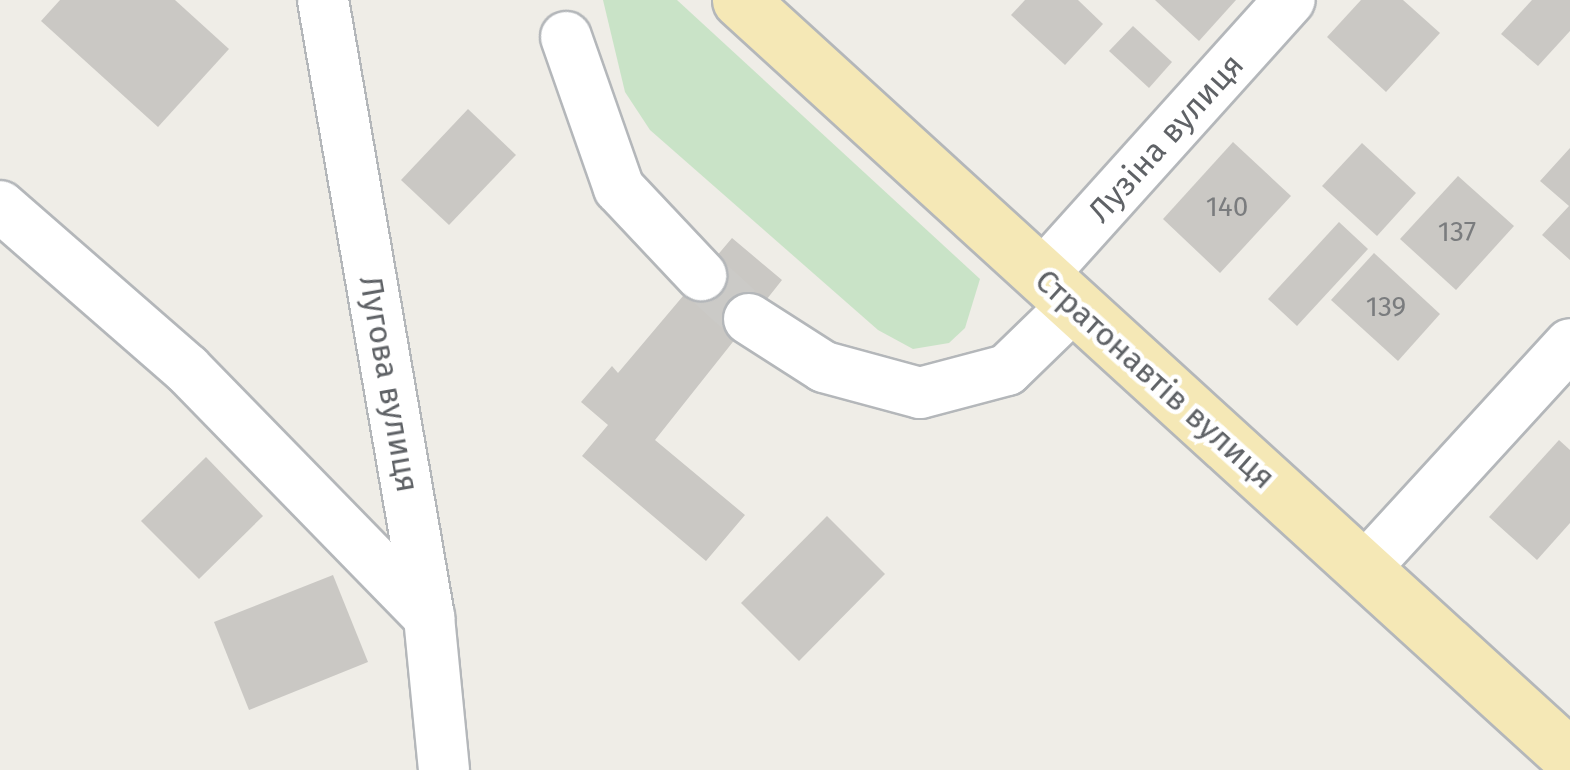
<!DOCTYPE html>
<meta charset="utf-8">
<style>
body{margin:0}
#map{position:relative;width:1570px;height:770px;overflow:hidden;background:#efede7;font-family:"Fira Sans",sans-serif}
div>[style]{position:absolute}
.green>*{inset:0;background:#c9e3c7}
.building>*{inset:0;background:#cac8c4}
.minor-tunnel>*{height:50px;margin-top:-25px;transform-origin:0;background:repeating-linear-gradient(90deg,#cbcac7 0 50px,transparent 0 75px)}
.roads{filter:drop-shadow(2px 0 #b4b7ba) drop-shadow(-2px 0 #b4b7ba) drop-shadow(0 2px #b4b7ba) drop-shadow(0 -2px #b4b7ba)}
.minor>*{height:50px;margin:-25px;padding:0 25px;transform-origin:25px;border-radius:25px;background:#fff}
.major>*{height:55px;margin:-27.5px;padding:0 27.5px;transform-origin:27.5px;border-radius:27.5px;background:#f5e8b6}
span{translate:-50% -50%;white-space:nowrap;text-align:center;line-height:1.15;-webkit-text-stroke:9px #fff;paint-order:stroke}
.number-label{font-size:28px;color:#7a7c7e}
.number-label span{-webkit-text-stroke-width:0}
.street-label{font-size:32px;color:#5f6266}
</style>
<div id="map">
<div class="green">
<div style="clip-path:polygon(603px 0,677px 0,980px 279px,965px 328px,949px 343px,913px 349px,878px 330px,650px 130px,625px 92px)"></div>
</div>
<div class="building">
<div style="clip-path:polygon(60px 0,175px 0,229px 49px,158px 127px,41px 21px)"></div>
<div style="clip-path:polygon(1025px 0,1078px 0,1103px 24px,1065px 65px,1011px 15px)"></div>
<div style="clip-path:polygon(1155px 0,1236px 0,1199px 41px)"></div>
<div style="clip-path:polygon(1361px 0,1403px 0,1440px 33px,1386px 92px,1327px 37px)"></div>
<div style="clip-path:polygon(1532px 0,1570px 0,1570px 31px,1538px 66px,1501px 34px)"></div>
<div style="clip-path:polygon(1133px 26px,1172px 62px,1149px 88px,1109px 51px)"></div>
<div style="clip-path:polygon(468px 109px,516px 155px,449px 225px,401px 180px)"></div>
<div style="clip-path:polygon(1233px 142px,1291px 196px,1220px 273px,1163px 219px)"></div>
<div style="clip-path:polygon(1362px 143px,1416px 193px,1377px 236px,1322px 186px)"></div>
<div style="clip-path:polygon(1570px 148px,1570px 260px,1542px 235px,1569px 206px,1540px 181px)"></div>
<div style="clip-path:polygon(1458px 176px,1514px 226px,1456px 290px,1400px 239px)"></div>
<div style="clip-path:polygon(1339px 222px,1368px 249px,1297px 326px,1268px 299px)"></div>
<div style="clip-path:polygon(732px 238px,782px 280px,655px 440px,745px 515px,706px 561px,582px 456px,608px 425px,581px 402px,612px 366px,618px 373px)"></div>
<div style="clip-path:polygon(1374px 253px,1440px 314px,1398px 361px,1331px 300px)"></div>
<div style="clip-path:polygon(1559px 440px,1570px 450px,1570px 523px,1537px 560px,1489px 517px)"></div>
<div style="clip-path:polygon(206px 457px,263px 516px,199px 579px,141px 521px)"></div>
<div style="clip-path:polygon(827px 516px,885px 574px,799px 661px,741px 603px)"></div>
<div style="clip-path:polygon(333px 575px,368px 662px,249px 710px,214px 622px)"></div>
</div>
<div class="minor-tunnel">
<div style="left:701px;top:275px;width:65px;rotate:42.5deg"></div>
</div>
<div class="roads">
<div class="minor">
<div style="left:323px;top:0;width:626px;rotate:80.25deg"></div>
<div style="left:429px;top:617px;width:154px;rotate:84.4deg"></div>
<div style="left:566px;top:37px;width:160px;rotate:70.7deg"></div>
<div style="left:619px;top:188px;width:120px;rotate:46.7deg"></div>
<div style="left:0;top:206px;width:248px;rotate:41.1deg"></div>
<div style="left:187px;top:369px;width:347px;rotate:45.7deg"></div>
<div style="left:1042px;top:275px;width:370px;rotate:-48deg"></div>
<div style="left:749px;top:319px;width:89px;rotate:32.6deg"></div>
<div style="left:824px;top:367px;width:99px;rotate:15.2deg"></div>
<div style="left:920px;top:393px;width:90px;rotate:-14.8deg"></div>
<div style="left:1007px;top:370px;width:93px;rotate:-44.1deg"></div>
<div style="left:1364px;top:569px;width:305px;rotate:-47.5deg"></div>
</div>
<div class="major">
<div style="left:740px;top:0;width:1123px;rotate:42.37deg"></div>
</div>
</div>
<div class="number-label">
<span style="left:1227px;top:207px">140</span>
<span style="left:1457px;top:232px">137</span>
<span style="left:1386px;top:307px">139</span>
</div>
<div class="street-label">
<span style="left:1166px;top:138px;rotate:-48deg">Лузіна вулиця</span>
<span style="left:1155px;top:379px;rotate:42deg">Стратонавтів вулиця</span>
<span style="left:389px;top:384px;rotate:80deg">Лугова вулиця</span>
</div>
</div>
